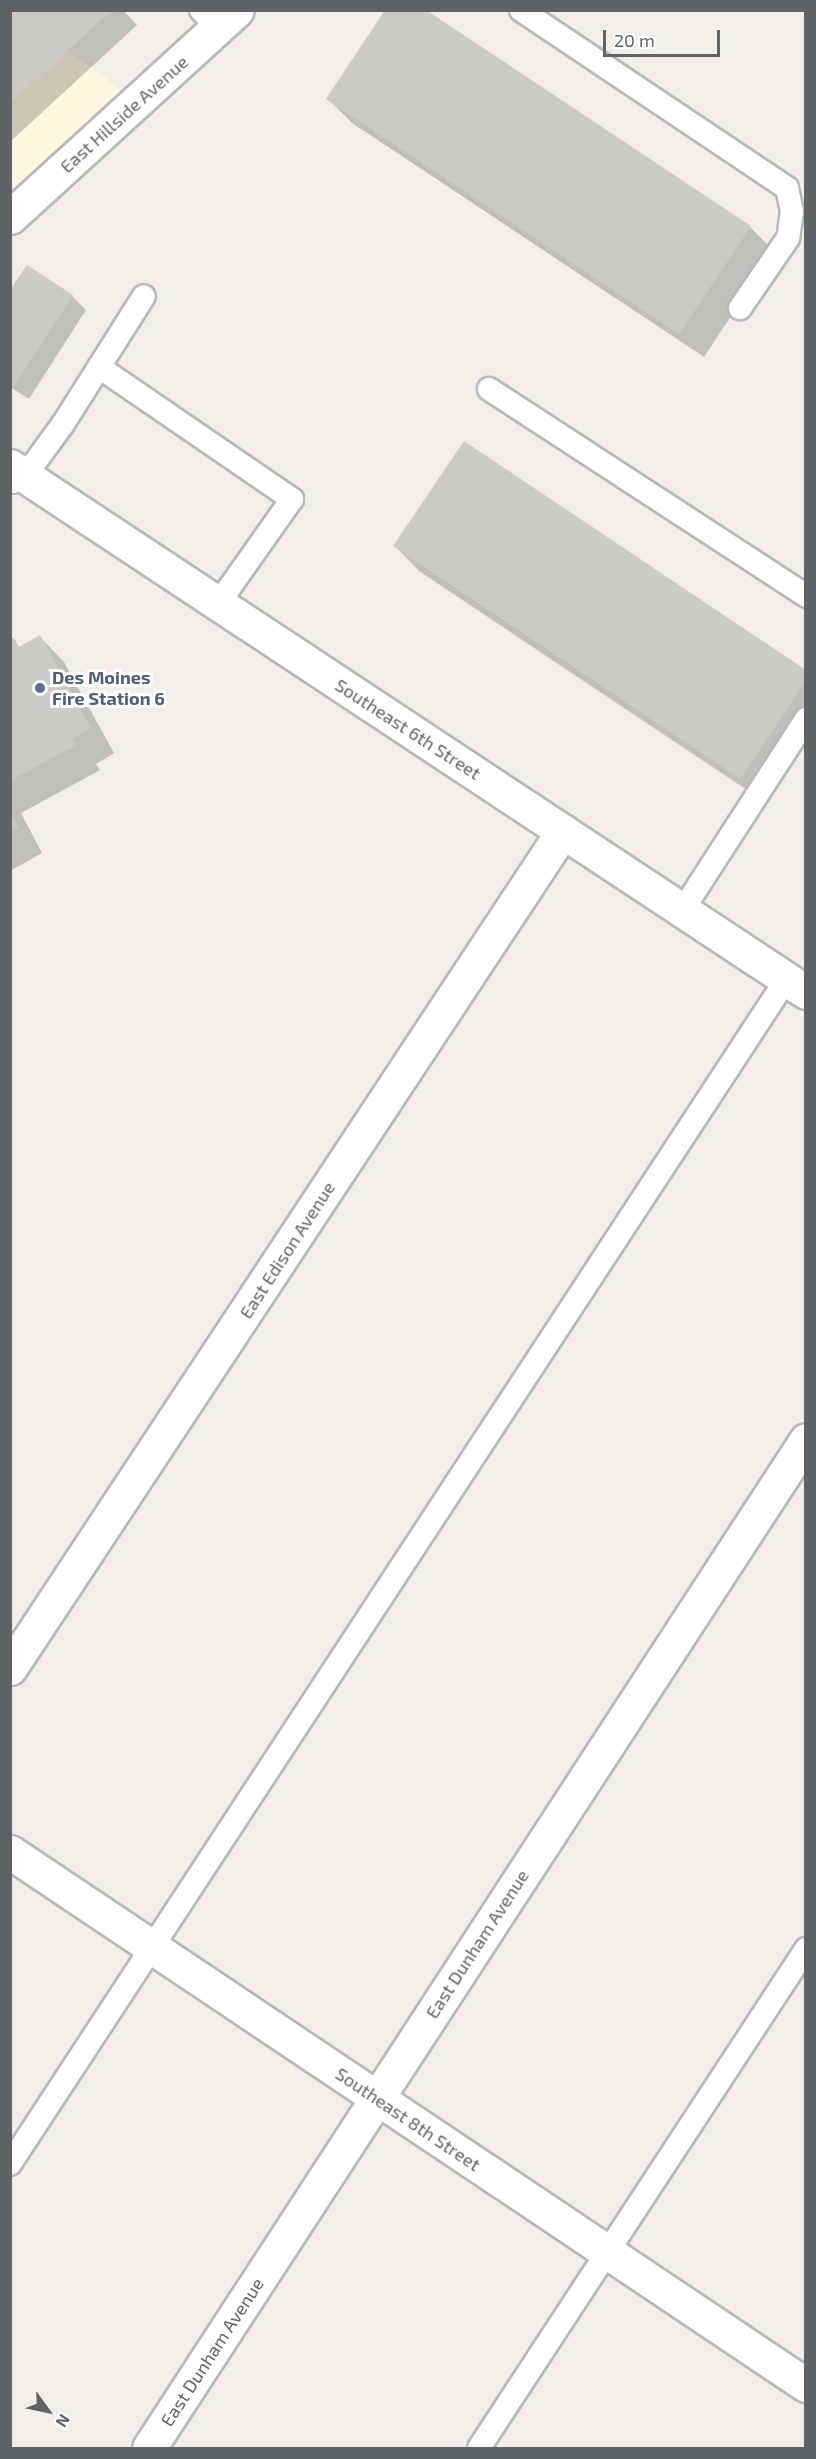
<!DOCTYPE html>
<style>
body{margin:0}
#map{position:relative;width:816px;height:2459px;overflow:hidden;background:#f1efe8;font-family:"Exo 2",sans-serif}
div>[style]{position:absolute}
.commercial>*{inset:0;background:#fef7e0}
.shadow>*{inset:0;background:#0003}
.building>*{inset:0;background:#cccac5}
.roads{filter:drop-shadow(2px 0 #b5b8bc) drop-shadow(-2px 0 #b5b8bc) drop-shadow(0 2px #b5b8bc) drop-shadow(0 -2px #b5b8bc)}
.service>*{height:22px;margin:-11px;padding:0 11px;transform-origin:11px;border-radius:11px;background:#fff}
.minor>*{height:33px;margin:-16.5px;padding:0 16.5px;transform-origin:16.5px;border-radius:16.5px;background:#fff}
.secondary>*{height:33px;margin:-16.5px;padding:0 16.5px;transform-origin:16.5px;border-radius:16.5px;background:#fff}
.dots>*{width:16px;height:16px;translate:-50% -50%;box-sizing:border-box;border:3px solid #fff;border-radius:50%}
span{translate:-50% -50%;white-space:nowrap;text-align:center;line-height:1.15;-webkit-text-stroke:6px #fff;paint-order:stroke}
.street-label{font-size:18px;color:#5f6368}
.service-label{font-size:18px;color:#4e5e75;font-weight:700}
.left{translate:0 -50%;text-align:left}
.frame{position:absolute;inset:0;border:12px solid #5f6368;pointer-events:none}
.north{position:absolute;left:18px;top:2381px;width:60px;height:60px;-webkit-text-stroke:4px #fff;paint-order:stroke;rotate:123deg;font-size:16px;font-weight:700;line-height:24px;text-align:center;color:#5f6368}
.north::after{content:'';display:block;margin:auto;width:21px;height:27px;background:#5f6368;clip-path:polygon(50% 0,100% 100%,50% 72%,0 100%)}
.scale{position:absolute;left:603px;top:30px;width:117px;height:27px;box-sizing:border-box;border:3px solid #5f6368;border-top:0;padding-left:8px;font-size:18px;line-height:21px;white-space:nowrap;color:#5f6368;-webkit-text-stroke:4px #fff;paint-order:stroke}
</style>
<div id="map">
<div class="commercial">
<div style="clip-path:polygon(11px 12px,104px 76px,133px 105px,11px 217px)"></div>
</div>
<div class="shadow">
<div style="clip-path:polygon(10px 10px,123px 10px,137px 25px,10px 142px)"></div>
<div style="clip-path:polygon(328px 99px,750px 227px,774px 251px,704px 357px,352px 123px)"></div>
<div style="clip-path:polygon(10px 293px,72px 296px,86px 310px,29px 399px,10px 387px)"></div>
<div style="clip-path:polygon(395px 546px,806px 672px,806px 742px,765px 802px,419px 571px)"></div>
<div style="clip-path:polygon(40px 637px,64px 662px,114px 753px,96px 764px,100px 770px,21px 813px,42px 853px,10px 871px,10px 642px,21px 648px)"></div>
</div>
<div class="building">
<div style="clip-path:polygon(10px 10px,112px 10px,10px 104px)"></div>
<div style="clip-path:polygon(385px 10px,426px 10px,751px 226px,679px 334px,326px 99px)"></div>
<div style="clip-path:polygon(27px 265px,73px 295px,14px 386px,10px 384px,10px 290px)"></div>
<div style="clip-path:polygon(464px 441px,806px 670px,806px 681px,740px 779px,393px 546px)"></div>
<div style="clip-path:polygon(40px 635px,91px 728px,73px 739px,76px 745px,10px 781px,10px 640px,14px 638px,19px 647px)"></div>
<div style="clip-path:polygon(10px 813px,19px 828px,10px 833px)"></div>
</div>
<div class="roads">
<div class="service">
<div style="left:201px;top:10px;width:25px;rotate:47deg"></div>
<div style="left:521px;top:10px;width:320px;rotate:33.8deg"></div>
<div style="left:787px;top:188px;width:24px;rotate:78deg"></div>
<div style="left:792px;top:211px;width:27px;rotate:98deg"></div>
<div style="left:788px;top:238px;width:85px;rotate:124.4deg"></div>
<div style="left:99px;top:367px;width:234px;rotate:34.4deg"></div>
<div style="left:292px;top:499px;width:128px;rotate:125.2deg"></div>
<div style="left:489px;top:389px;width:379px;rotate:33.1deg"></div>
<div style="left:13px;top:482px;width:13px;rotate:-27deg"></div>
<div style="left:25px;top:476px;width:64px;rotate:-53.8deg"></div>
<div style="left:63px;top:424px;width:151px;rotate:-57.7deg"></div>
<div style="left:682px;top:911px;width:229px;rotate:-57.1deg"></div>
<div style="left:10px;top:2164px;width:1416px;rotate:-56.76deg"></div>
<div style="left:479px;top:2448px;width:597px;rotate:-56.76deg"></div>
</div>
<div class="minor">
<div style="left:10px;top:217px;width:307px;rotate:-42.4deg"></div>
<div style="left:10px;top:1668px;width:1003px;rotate:-56.55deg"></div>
<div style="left:10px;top:1852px;width:958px;rotate:33.81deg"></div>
<div style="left:149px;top:2448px;width:1203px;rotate:-56.9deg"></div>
</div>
<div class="secondary">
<div style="left:10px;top:466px;width:954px;rotate:33.46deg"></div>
</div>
</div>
<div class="dots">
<div style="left:40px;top:688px;background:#5c6f8a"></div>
</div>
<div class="street-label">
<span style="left:124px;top:114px;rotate:-42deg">East Hillside Avenue</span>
<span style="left:408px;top:729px;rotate:33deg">Southeast 6th Street</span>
<span style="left:287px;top:1250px;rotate:-57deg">East Edison Avenue</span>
<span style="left:477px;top:1944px;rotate:-57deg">East Dunham Avenue</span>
<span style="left:408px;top:2119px;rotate:34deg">Southeast 8th Street</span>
<span style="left:212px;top:2352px;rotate:-57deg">East Dunham Avenue</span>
</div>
<div class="service-label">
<span class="left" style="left:52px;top:688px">Des Moines<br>Fire Station 6</span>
</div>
<div class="frame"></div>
<div class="north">N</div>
<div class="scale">20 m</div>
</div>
